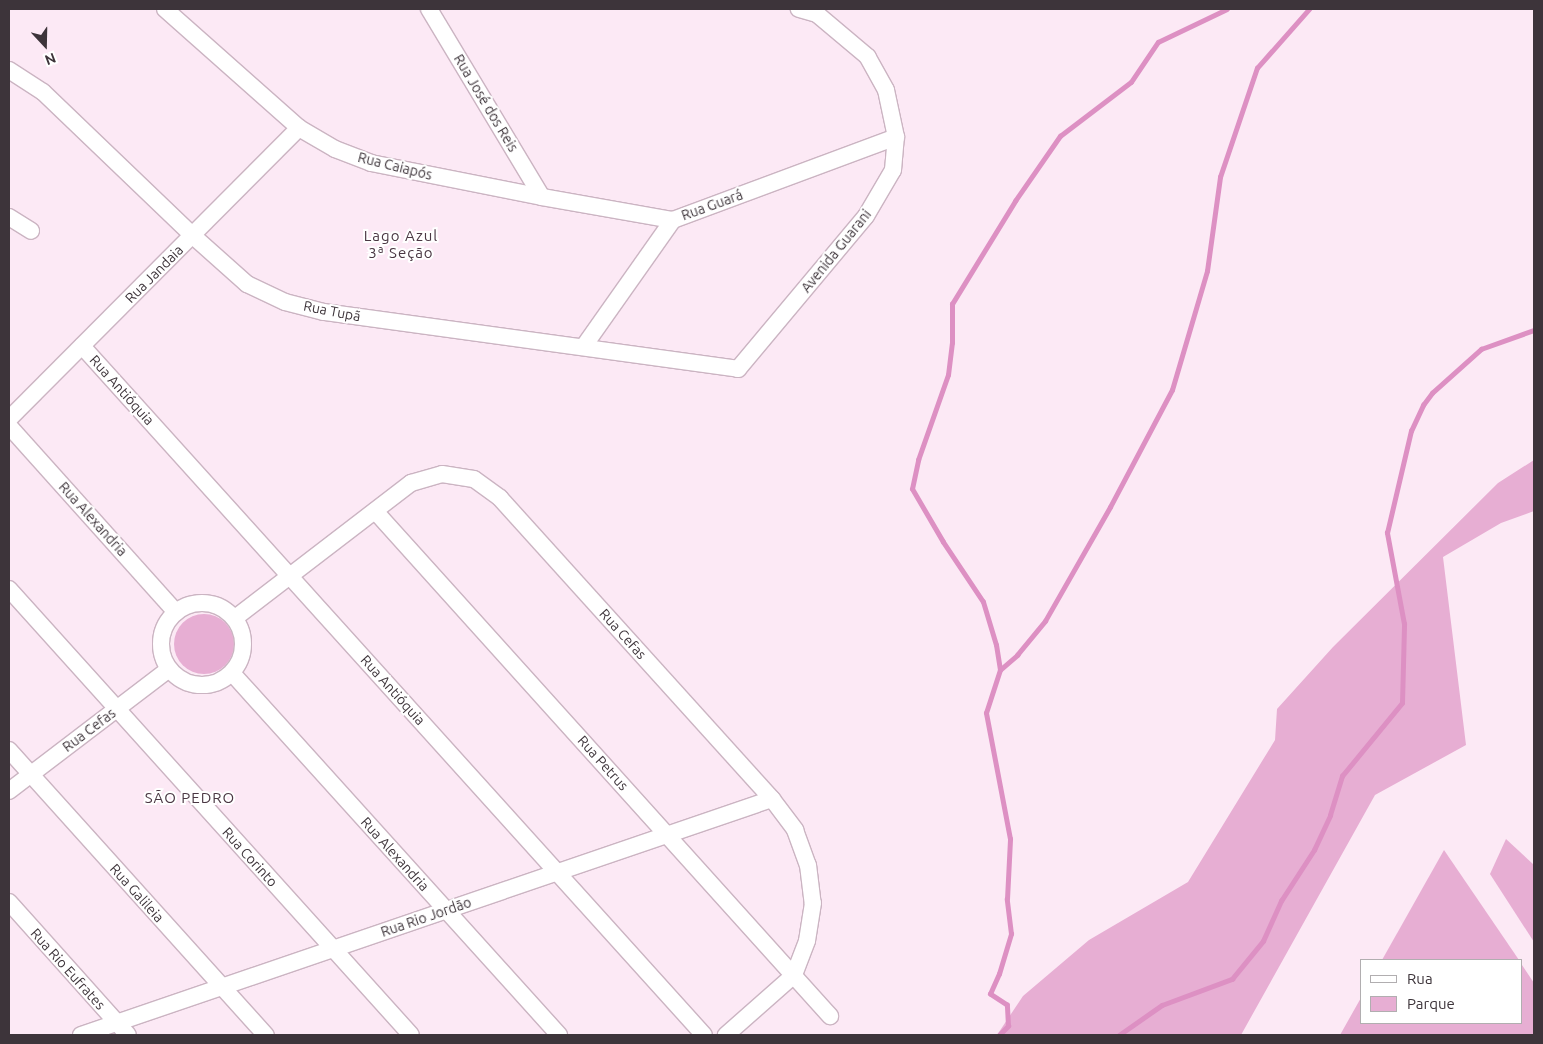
<!DOCTYPE html>
<meta charset="utf-8">
<style>
body{margin:0}
#map{position:relative;width:1543px;height:1044px;overflow:hidden;background:#fce9f5;font-family:Ubuntu,sans-serif}
div>[style]{position:absolute}
.green>*{inset:0;background:#e7aed3}
.round{border-radius:50%}
.stream>*{height:4.5px;margin:-2.25px;padding:0 2.25px;transform-origin:2.25px;border-radius:2.25px;background:#dd90c3}
.roads{filter:drop-shadow(1px 0 #cbb4c2) drop-shadow(-1px 0 #cbb4c2) drop-shadow(0 1px #cbb4c2) drop-shadow(0 -1px #cbb4c2)}
.minor>*{height:16px;margin:-8px;padding:0 8px;transform-origin:8px;border-radius:8px;background:#fff}
.minor>.ring{margin:-8px;padding:0;box-sizing:content-box;background:none;border:16px solid #fff;border-radius:50%}
span{translate:-50% -50%;white-space:nowrap;text-align:center;line-height:1.15;-webkit-text-stroke:4px #fff;paint-order:stroke}
.street-label{font-size:14px;color:#3d343a}
.neighbourhood-label{font-size:15px;color:#4a3743;letter-spacing:1px}
.frame{position:absolute;inset:0;border:10px solid #3d343a;pointer-events:none}
.legend{position:absolute;left:1360px;top:959px;width:162px;height:65px;box-sizing:border-box;background:#fff;border:1px solid #b1aeb0;margin:0;padding:6px 9px;list-style:none;font-size:15px;color:#3d343a}
.legend li{display:flex;align-items:center;gap:10px;height:25px}
.legend b{width:25px;border:1px solid #b1aeb0}
.north{position:absolute;left:20px;top:20px;width:50px;height:50px;-webkit-text-stroke:4px #fff;paint-order:stroke;rotate:159deg;font-size:14px;font-weight:700;line-height:20px;text-align:center;color:#3d343a}
.north::after{content:'';display:block;margin:auto;width:18px;height:22px;background:#3d343a;clip-path:polygon(50% 0,100% 100%,50% 72%,0 100%)}
</style>
<div id="map">
<div class="green">
<div style="clip-path:polygon(1534px 460px,1534px 511px,1501px 523px,1443px 557px,1466px 745px,1375px 795px,1241px 1035px,997px 1035px,1023px 996px,1089px 940px,1188px 882px,1275px 740px,1277px 709px,1333px 647px,1498px 483px)"></div>
<div class="round" style="left:174px;top:614px;width:60px;height:60px"></div>
<div style="clip-path:polygon(1506px 839px,1534px 865px,1534px 942px,1490px 874px)"></div>
<div style="clip-path:polygon(1444px 850px,1519px 960px,1382px 960px)"></div>
<div style="clip-path:polygon(1522px 965px,1534px 983px,1534px 1035px,1340px 1035px,1362px 996px,1362px 1023px,1522px 1023px)"></div>
</div>
<div class="stream">
<div style="left:1000px;top:670px;width:23px;rotate:-41deg"></div>
<div style="left:1017px;top:655px;width:44px;rotate:-50.5deg"></div>
<div style="left:1045px;top:621px;width:131px;rotate:-60.3deg"></div>
<div style="left:1110px;top:507px;width:132px;rotate:-62.1deg"></div>
<div style="left:1172px;top:390px;width:124px;rotate:-73.6deg"></div>
<div style="left:1207px;top:271px;width:95px;rotate:-82.1deg"></div>
<div style="left:1220px;top:177px;width:115px;rotate:-71.3deg"></div>
<div style="left:1257px;top:68px;width:79px;rotate:-48.6deg"></div>
<div style="left:999px;top:1035px;width:13px;rotate:-45deg"></div>
<div style="left:1008px;top:1026px;width:21px;rotate:-93deg"></div>
<div style="left:1007px;top:1005px;width:20px;rotate:-147deg"></div>
<div style="left:990px;top:994px;width:22px;rotate:-66deg"></div>
<div style="left:999px;top:974px;width:42px;rotate:-73.3deg"></div>
<div style="left:1011px;top:934px;width:35px;rotate:-97deg"></div>
<div style="left:1007px;top:899px;width:60px;rotate:-87.1deg"></div>
<div style="left:1010px;top:839px;width:128px;rotate:-100.8deg"></div>
<div style="left:986px;top:713px;width:45px;rotate:-72deg"></div>
<div style="left:1000px;top:670px;width:25px;rotate:-99deg"></div>
<div style="left:996px;top:645px;width:45px;rotate:-106.8deg"></div>
<div style="left:983px;top:602px;width:72px;rotate:-123.7deg"></div>
<div style="left:943px;top:542px;width:61px;rotate:-120.3deg"></div>
<div style="left:912px;top:489px;width:30px;rotate:-78deg"></div>
<div style="left:918px;top:460px;width:90px;rotate:-70.6deg"></div>
<div style="left:948px;top:375px;width:32px;rotate:-83deg"></div>
<div style="left:952px;top:343px;width:39px;rotate:-90deg"></div>
<div style="left:952px;top:304px;width:121px;rotate:-58.5deg"></div>
<div style="left:1015px;top:201px;width:79px;rotate:-55.3deg"></div>
<div style="left:1060px;top:136px;width:89px;rotate:-37.3deg"></div>
<div style="left:1131px;top:82px;width:48px;rotate:-56deg"></div>
<div style="left:1158px;top:42px;width:76px;rotate:-25.6deg"></div>
<div style="left:1119px;top:1035px;width:52px;rotate:-34.9deg"></div>
<div style="left:1162px;top:1005px;width:75px;rotate:-20.4deg"></div>
<div style="left:1232px;top:979px;width:49px;rotate:-50.8deg"></div>
<div style="left:1263px;top:941px;width:44px;rotate:-65.8deg"></div>
<div style="left:1281px;top:901px;width:61px;rotate:-57.1deg"></div>
<div style="left:1314px;top:850px;width:38px;rotate:-65deg"></div>
<div style="left:1330px;top:815px;width:41px;rotate:-72.9deg"></div>
<div style="left:1342px;top:776px;width:94px;rotate:-50.6deg"></div>
<div style="left:1402px;top:703px;width:79px;rotate:-88.5deg"></div>
<div style="left:1404px;top:624px;width:93px;rotate:-100.6deg"></div>
<div style="left:1387px;top:533px;width:105px;rotate:-76.8deg"></div>
<div style="left:1411px;top:431px;width:29px;rotate:-65deg"></div>
<div style="left:1423px;top:405px;width:15px;rotate:-53deg"></div>
<div style="left:1432px;top:393px;width:66px;rotate:-41.9deg"></div>
<div style="left:1481px;top:349px;width:56px;rotate:-19.7deg"></div>
</div>
<div class="roads">
<div class="minor">
<div style="left:165px;top:9px;width:179px;rotate:41.6deg"></div>
<div style="left:299px;top:128px;width:42px;rotate:30.3deg"></div>
<div style="left:335px;top:149px;width:39px;rotate:21deg"></div>
<div style="left:371px;top:163px;width:174px;rotate:11.2deg"></div>
<div style="left:542px;top:197px;width:133px;rotate:10deg"></div>
<div style="left:429px;top:9px;width:219px;rotate:59deg"></div>
<div style="left:9px;top:70px;width:40px;rotate:32.9deg"></div>
<div style="left:43px;top:92px;width:207px;rotate:43.8deg"></div>
<div style="left:192px;top:235px;width:74px;rotate:41.7deg"></div>
<div style="left:247px;top:284px;width:42px;rotate:25.3deg"></div>
<div style="left:285px;top:302px;width:40px;rotate:14.4deg"></div>
<div style="left:324px;top:312px;width:418px;rotate:7.8deg"></div>
<div style="left:738px;top:369px;width:199px;rotate:-50.1deg"></div>
<div style="left:866px;top:216px;width:53px;rotate:-59.6deg"></div>
<div style="left:893px;top:170px;width:33px;rotate:-85deg"></div>
<div style="left:896px;top:137px;width:48px;rotate:-102deg"></div>
<div style="left:886px;top:90px;width:38px;rotate:-119deg"></div>
<div style="left:868px;top:57px;width:67px;rotate:-139.9deg"></div>
<div style="left:817px;top:14px;width:19px;rotate:-164deg"></div>
<div style="left:9px;top:217px;width:26px;rotate:32deg"></div>
<div style="left:82px;top:346px;width:928px;rotate:47.93deg"></div>
<div style="left:584px;top:346px;width:154px;rotate:-54.8deg"></div>
<div style="left:673px;top:220px;width:238px;rotate:-20.4deg"></div>
<div style="left:9px;top:419px;width:411px;rotate:-45.1deg"></div>
<div style="left:9px;top:426px;width:250px;rotate:48.1deg"></div>
<div style="left:375px;top:511px;width:680px;rotate:47.98deg"></div>
<div style="left:9px;top:589px;width:600px;rotate:47.97deg"></div>
<div class="ring" style="left:161px;top:603px;width:66px;height:66px"></div>
<div style="left:235px;top:618px;width:222px;rotate:-37.5deg"></div>
<div style="left:411px;top:483px;width:32px;rotate:-16deg"></div>
<div style="left:442px;top:474px;width:32px;rotate:9deg"></div>
<div style="left:474px;top:479px;width:32px;rotate:36deg"></div>
<div style="left:500px;top:498px;width:406px;rotate:47.9deg"></div>
<div style="left:772px;top:799px;width:39px;rotate:53deg"></div>
<div style="left:795px;top:830px;width:37px;rotate:70deg"></div>
<div style="left:808px;top:865px;width:38px;rotate:83deg"></div>
<div style="left:813px;top:903px;width:38px;rotate:99deg"></div>
<div style="left:807px;top:941px;width:36px;rotate:111deg"></div>
<div style="left:794px;top:975px;width:91px;rotate:138.6deg"></div>
<div style="left:232px;top:673px;width:488px;rotate:47.9deg"></div>
<div style="left:9px;top:750px;width:384px;rotate:48deg"></div>
<div style="left:9px;top:791px;width:201px;rotate:-37.3deg"></div>
<div style="left:9px;top:902px;width:178px;rotate:48.2deg"></div>
<div style="left:81px;top:1035px;width:730px;rotate:-18.86deg"></div>
</div>
</div>
<div class="street-label">
<span style="left:486px;top:103px;rotate:59deg">Rua José dos Reis</span>
<span style="left:395px;top:166px;rotate:14deg">Rua Caiapós</span>
<span style="left:712px;top:205px;rotate:-20deg">Rua Guará</span>
<span style="left:836px;top:251px;rotate:-51deg">Avenida Guarani</span>
<span style="left:154px;top:274px;rotate:-45deg">Rua Jandaia</span>
<span style="left:332px;top:311px;rotate:11deg">Rua Tupã</span>
<span style="left:122px;top:390px;rotate:48deg">Rua Antióquia</span>
<span style="left:93px;top:519px;rotate:48deg">Rua Alexandria</span>
<span style="left:623px;top:634px;rotate:48deg">Rua Cefas</span>
<span style="left:393px;top:690px;rotate:48deg">Rua Antióquia</span>
<span style="left:89px;top:730px;rotate:-37deg">Rua Cefas</span>
<span style="left:603px;top:763px;rotate:48deg">Rua Petrus</span>
<span style="left:395px;top:854px;rotate:48deg">Rua Alexandria</span>
<span style="left:250px;top:857px;rotate:48deg">Rua Corinto</span>
<span style="left:137px;top:893px;rotate:48deg">Rua Galileia</span>
<span style="left:426px;top:917px;rotate:-19deg">Rua Rio Jordão</span>
<span style="left:68px;top:969px;rotate:48deg">Rua Rio Eufrates</span>
</div>
<div class="neighbourhood-label">
<span style="left:401px;top:244px">Lago Azul<br>3ª Seção</span>
<span style="left:190px;top:798px">SÃO PEDRO</span>
</div>
<div class="frame"></div>
<ul class="legend">
<li><b style="height:6px;background:#fff"></b>Rua</li>
<li><b style="height:14px;background:#e7aed3"></b>Parque</li>
</ul>
<div class="north">N</div>
</div>
